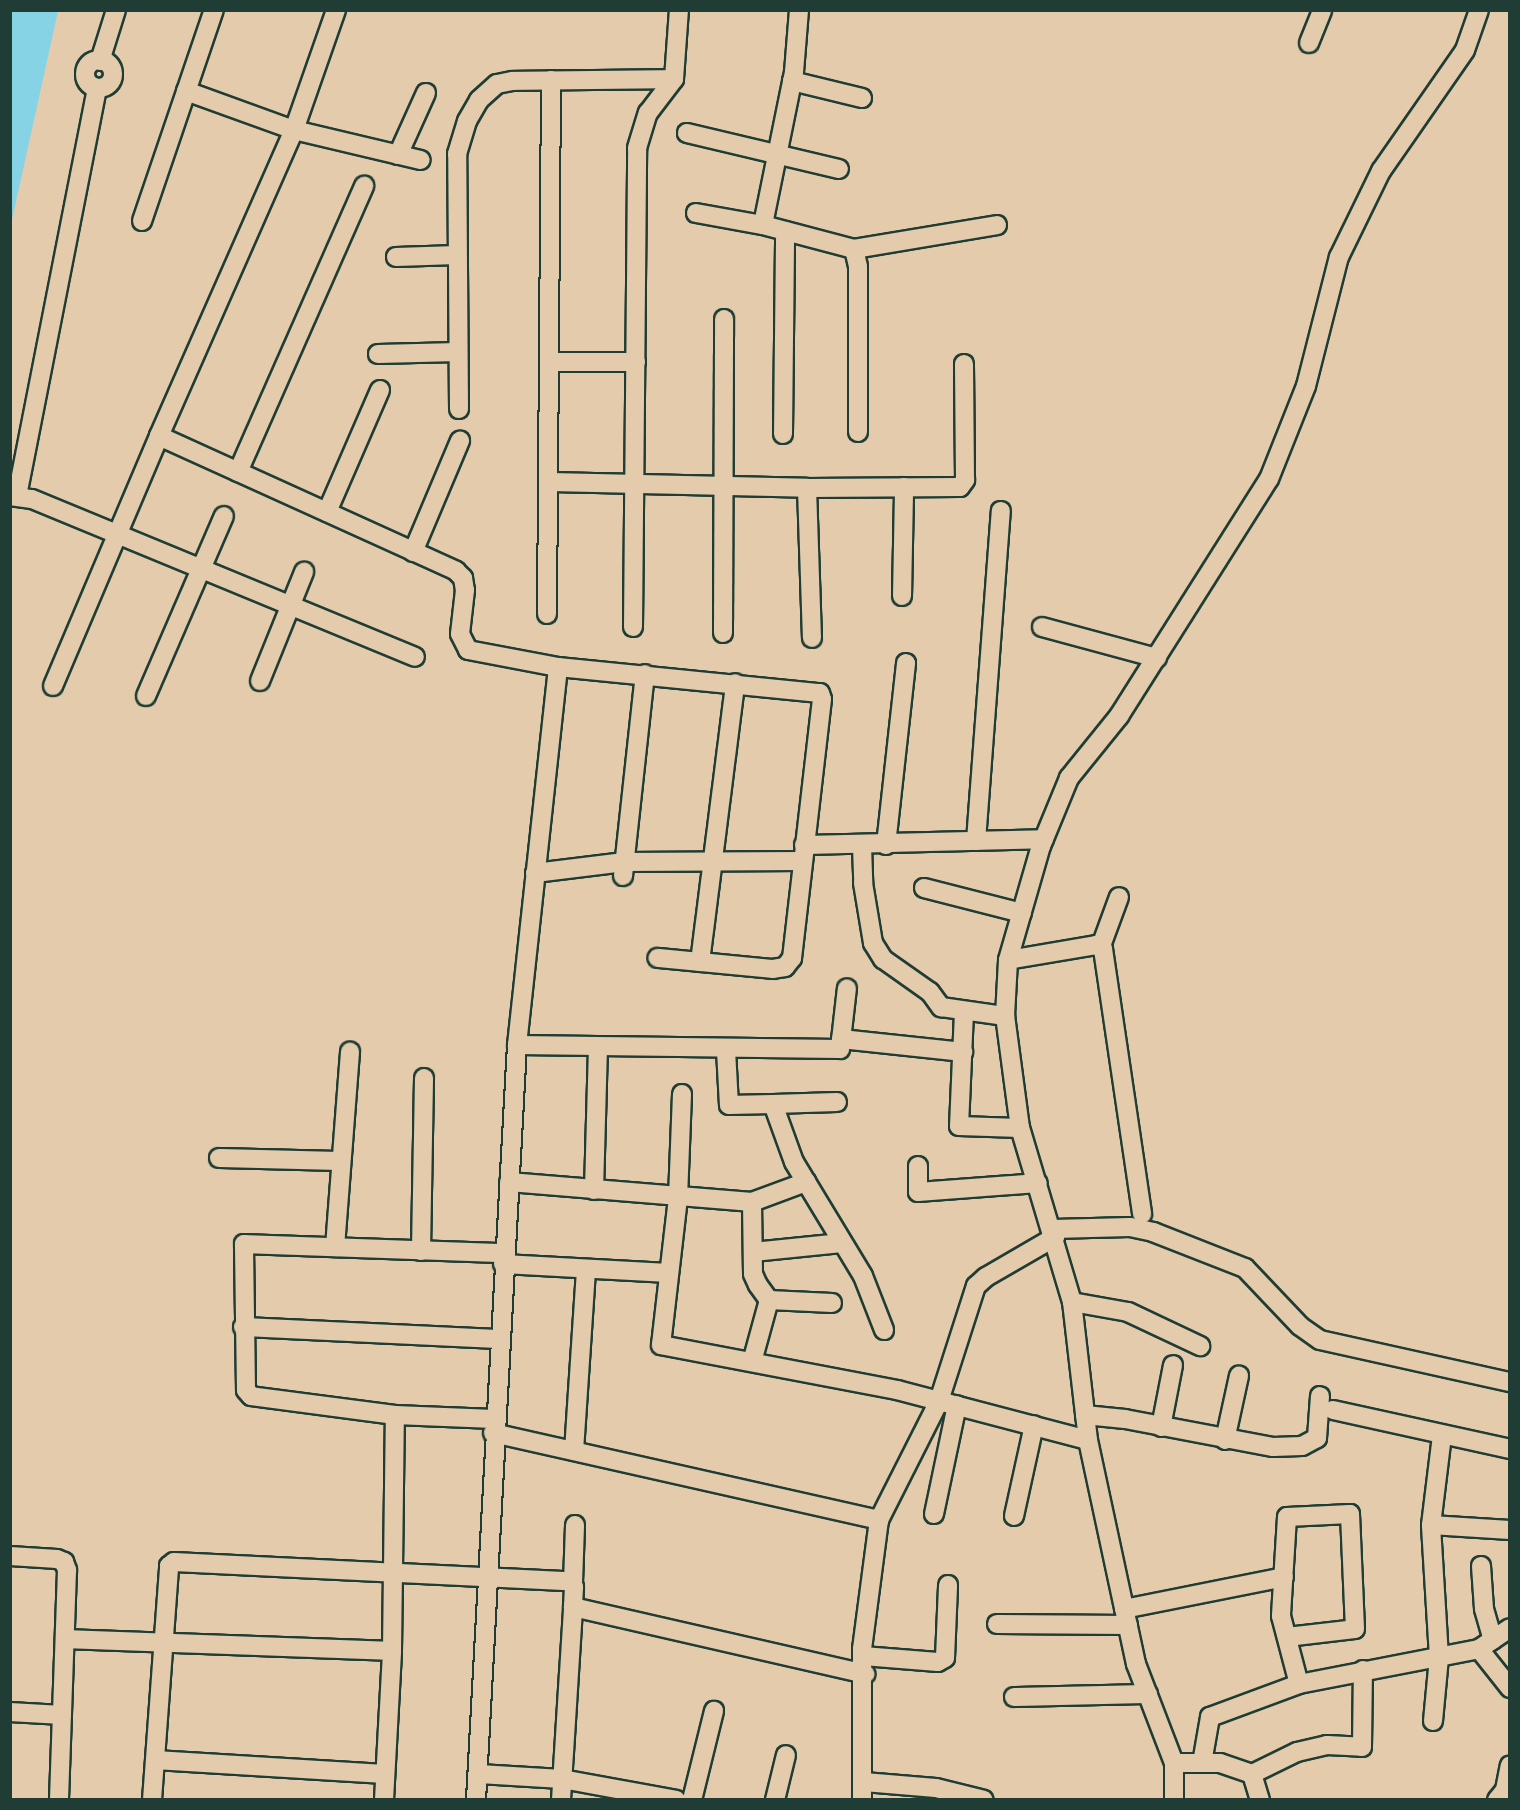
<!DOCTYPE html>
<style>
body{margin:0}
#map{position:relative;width:1520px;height:1810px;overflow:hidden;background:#e4cbac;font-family:Dekko,sans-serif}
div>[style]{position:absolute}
.water>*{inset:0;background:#85d3e4}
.roads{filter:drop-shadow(2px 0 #1f3d34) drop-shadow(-2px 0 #1f3d34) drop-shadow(0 2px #1f3d34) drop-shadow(0 -2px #1f3d34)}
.minor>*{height:18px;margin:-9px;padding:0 9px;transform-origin:9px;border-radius:9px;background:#e4cbac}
.minor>.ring{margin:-9px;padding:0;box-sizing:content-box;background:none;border:18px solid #e4cbac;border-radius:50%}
span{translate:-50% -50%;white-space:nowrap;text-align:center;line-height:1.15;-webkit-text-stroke:6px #e4cbac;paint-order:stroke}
.frame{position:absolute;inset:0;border:12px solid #1f3d34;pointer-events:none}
</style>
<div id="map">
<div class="water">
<div style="clip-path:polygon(11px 10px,58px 11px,11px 224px,10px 11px)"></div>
</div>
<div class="roads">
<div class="minor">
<div style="left:799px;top:10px;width:62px;rotate:94.6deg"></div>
<div style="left:794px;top:72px;width:156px;rotate:101.5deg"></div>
<div style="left:763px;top:225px;width:94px;rotate:14.8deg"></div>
<div style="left:854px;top:249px;width:145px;rotate:-9.5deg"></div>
<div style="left:1309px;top:43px;width:35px;rotate:-68deg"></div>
<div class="ring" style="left:85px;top:60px;width:10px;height:10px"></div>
<div style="left:100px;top:61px;width:53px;rotate:-72.6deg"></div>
<div style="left:792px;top:81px;width:72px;rotate:13.7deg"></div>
<div style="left:186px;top:91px;width:115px;rotate:19.9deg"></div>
<div style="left:294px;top:130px;width:130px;rotate:13.3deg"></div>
<div style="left:687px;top:133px;width:156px;rotate:13.3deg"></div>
<div style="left:398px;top:155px;width:68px;rotate:-65.7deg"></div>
<div style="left:696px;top:213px;width:68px;rotate:10.2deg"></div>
<div style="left:142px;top:221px;width:223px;rotate:-71.2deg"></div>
<div style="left:854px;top:249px;width:18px;rotate:77deg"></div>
<div style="left:858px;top:267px;width:165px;rotate:90deg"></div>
<div style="left:396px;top:257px;width:61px;rotate:-1.9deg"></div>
<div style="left:378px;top:354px;width:80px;rotate:-1.4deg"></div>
<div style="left:550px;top:362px;width:86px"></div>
<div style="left:459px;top:409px;width:255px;rotate:-90.4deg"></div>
<div style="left:457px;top:154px;width:34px;rotate:-73deg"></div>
<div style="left:467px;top:121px;width:24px;rotate:-60deg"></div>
<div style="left:479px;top:100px;width:24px;rotate:-42deg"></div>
<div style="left:497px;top:84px;width:16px;rotate:-11deg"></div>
<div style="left:513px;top:81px;width:161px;rotate:-0.7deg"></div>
<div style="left:783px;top:434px;width:203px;rotate:-89.4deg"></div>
<div style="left:159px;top:436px;width:334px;rotate:-66.2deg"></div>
<div style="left:294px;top:130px;width:127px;rotate:-70.7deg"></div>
<div style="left:238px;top:472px;width:313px;rotate:-66.2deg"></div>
<div style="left:550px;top:482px;width:257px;rotate:1.3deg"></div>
<div style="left:807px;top:488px;width:153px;rotate:-0.4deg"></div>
<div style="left:960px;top:487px;width:9px;rotate:-54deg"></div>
<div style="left:965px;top:480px;width:116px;rotate:-90.5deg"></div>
<div style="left:807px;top:488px;width:150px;rotate:88.1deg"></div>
<div style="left:10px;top:496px;width:22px;rotate:8deg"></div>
<div style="left:32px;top:499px;width:414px;rotate:22.4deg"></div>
<div style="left:17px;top:496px;width:416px;rotate:-78.9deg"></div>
<div style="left:327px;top:512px;width:133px;rotate:-66.5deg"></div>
<div style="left:413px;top:552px;width:121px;rotate:-67.1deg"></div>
<div style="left:902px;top:596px;width:109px;rotate:-88.9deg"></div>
<div style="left:547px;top:614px;width:534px;rotate:-89.57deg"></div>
<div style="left:633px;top:627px;width:479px;rotate:-89.5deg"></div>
<div style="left:637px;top:148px;width:37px;rotate:-73deg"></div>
<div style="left:648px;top:113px;width:43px;rotate:-52.6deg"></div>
<div style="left:674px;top:79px;width:69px;rotate:-85.9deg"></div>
<div style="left:1042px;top:627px;width:119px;rotate:15.1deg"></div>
<div style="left:723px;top:633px;width:314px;rotate:-89.8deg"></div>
<div style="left:260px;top:681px;width:118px;rotate:-68deg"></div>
<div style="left:53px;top:686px;width:272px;rotate:-67deg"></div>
<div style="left:159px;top:436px;width:326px;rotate:24.4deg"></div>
<div style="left:456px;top:571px;width:10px;rotate:45deg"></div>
<div style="left:463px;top:578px;width:12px;rotate:81deg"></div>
<div style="left:465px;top:590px;width:44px;rotate:96.5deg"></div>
<div style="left:460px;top:634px;width:18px;rotate:63deg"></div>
<div style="left:468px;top:650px;width:92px;rotate:10.7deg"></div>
<div style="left:146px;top:696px;width:196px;rotate:-66.6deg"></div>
<div style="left:976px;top:841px;width:331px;rotate:-85.7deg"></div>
<div style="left:804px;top:845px;width:240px;rotate:-1.4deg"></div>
<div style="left:886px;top:845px;width:183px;rotate:-83.7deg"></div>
<div style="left:862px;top:846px;width:37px;rotate:88deg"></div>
<div style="left:863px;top:883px;width:61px;rotate:80.5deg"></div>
<div style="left:873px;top:943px;width:19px;rotate:58deg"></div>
<div style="left:883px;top:959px;width:57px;rotate:35.1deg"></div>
<div style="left:930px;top:992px;width:19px;rotate:54deg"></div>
<div style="left:941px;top:1007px;width:65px;rotate:8deg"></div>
<div style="left:535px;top:873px;width:90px;rotate:-7deg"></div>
<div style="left:624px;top:862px;width:178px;rotate:-0.3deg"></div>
<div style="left:623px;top:876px;width:203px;rotate:-83.8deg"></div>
<div style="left:924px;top:888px;width:101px;rotate:14.3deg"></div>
<div style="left:1101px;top:946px;width:52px;rotate:-69.8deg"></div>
<div style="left:1008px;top:960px;width:89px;rotate:-9.7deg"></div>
<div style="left:1096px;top:945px;width:8px;rotate:30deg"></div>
<div style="left:1103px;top:949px;width:268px;rotate:81.6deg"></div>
<div style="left:700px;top:962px;width:281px;rotate:-82.8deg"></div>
<div style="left:964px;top:1012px;width:114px;rotate:92.5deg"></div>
<div style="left:959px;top:1126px;width:61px;rotate:1.9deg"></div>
<div style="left:841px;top:1039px;width:123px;rotate:6.1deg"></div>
<div style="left:517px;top:1045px;width:323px;rotate:0.7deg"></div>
<div style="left:840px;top:1049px;width:61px;rotate:-83.5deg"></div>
<div style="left:726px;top:1050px;width:55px;rotate:86.9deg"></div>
<div style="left:729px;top:1105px;width:44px;rotate:-1.3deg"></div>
<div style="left:773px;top:1104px;width:62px;rotate:70.1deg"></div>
<div style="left:794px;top:1162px;width:133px;rotate:58.8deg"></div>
<div style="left:863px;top:1276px;width:58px;rotate:68.7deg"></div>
<div style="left:682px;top:1094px;width:104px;rotate:92.2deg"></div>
<div style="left:678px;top:1198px;width:148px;rotate:96.6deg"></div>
<div style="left:661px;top:1345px;width:240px;rotate:10.8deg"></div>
<div style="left:897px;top:1390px;width:197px;rotate:14.7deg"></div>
<div style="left:773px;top:1104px;width:64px;rotate:-1.8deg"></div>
<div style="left:219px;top:1158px;width:121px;rotate:1.4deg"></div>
<div style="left:918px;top:1166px;width:26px;rotate:90deg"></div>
<div style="left:918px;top:1192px;width:120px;rotate:-4.3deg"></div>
<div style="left:509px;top:1182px;width:244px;rotate:4.7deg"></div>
<div style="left:752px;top:1202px;width:58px;rotate:-20.3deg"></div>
<div style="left:594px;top:1190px;width:143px;rotate:-88.4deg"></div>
<div style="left:752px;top:1202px;width:72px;rotate:89.2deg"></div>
<div style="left:753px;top:1274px;width:12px;rotate:66deg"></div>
<div style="left:758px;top:1285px;width:19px;rotate:54deg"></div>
<div style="left:769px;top:1300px;width:63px;rotate:2.7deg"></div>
<div style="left:1053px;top:1229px;width:77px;rotate:-1.5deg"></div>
<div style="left:1130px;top:1227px;width:24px;rotate:12deg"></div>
<div style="left:1153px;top:1232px;width:99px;rotate:21.4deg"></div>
<div style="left:1245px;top:1268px;width:80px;rotate:46.5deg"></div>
<div style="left:1300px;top:1326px;width:24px;rotate:35deg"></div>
<div style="left:1320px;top:1340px;width:195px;rotate:12.5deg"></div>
<div style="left:335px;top:1247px;width:196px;rotate:-85.6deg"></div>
<div style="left:421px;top:1251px;width:173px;rotate:-89deg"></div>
<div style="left:753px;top:1252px;width:89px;rotate:-5.8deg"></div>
<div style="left:503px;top:1264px;width:166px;rotate:3.1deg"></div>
<div style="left:1072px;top:1302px;width:57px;rotate:10.1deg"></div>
<div style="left:1128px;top:1312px;width:80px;rotate:25.3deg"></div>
<div style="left:243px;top:1327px;width:256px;rotate:2.7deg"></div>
<div style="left:752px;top:1362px;width:64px;rotate:-74.7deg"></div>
<div style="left:1333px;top:1410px;width:181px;rotate:12.4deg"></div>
<div style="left:1085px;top:1415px;width:40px;rotate:5.7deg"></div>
<div style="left:1125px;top:1419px;width:151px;rotate:10.7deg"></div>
<div style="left:1273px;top:1447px;width:29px;rotate:-2deg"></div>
<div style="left:1302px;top:1446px;width:17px;rotate:-28deg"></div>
<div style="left:1317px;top:1438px;width:42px;rotate:-85.9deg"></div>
<div style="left:494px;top:1419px;width:99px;rotate:-177.7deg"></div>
<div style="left:395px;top:1415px;width:145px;rotate:-172.5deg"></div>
<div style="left:251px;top:1396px;width:8px;rotate:-130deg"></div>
<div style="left:246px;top:1390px;width:146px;rotate:-90.8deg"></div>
<div style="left:244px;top:1244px;width:260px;rotate:2deg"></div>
<div style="left:1161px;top:1427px;width:63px;rotate:-79deg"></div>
<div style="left:493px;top:1433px;width:396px;rotate:12.7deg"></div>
<div style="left:1225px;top:1440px;width:66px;rotate:-77.7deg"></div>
<div style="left:574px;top:1451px;width:182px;rotate:-86.2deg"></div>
<div style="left:934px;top:1514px;width:111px;rotate:-78.1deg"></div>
<div style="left:1014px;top:1516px;width:93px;rotate:-77.6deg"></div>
<div style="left:1431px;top:1525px;width:79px;rotate:3.6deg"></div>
<div style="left:10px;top:1556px;width:47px;rotate:3.7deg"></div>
<div style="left:57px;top:1559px;width:8px;rotate:23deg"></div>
<div style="left:64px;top:1562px;width:9px;rotate:69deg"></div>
<div style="left:67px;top:1570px;width:230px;rotate:92deg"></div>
<div style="left:1481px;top:1566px;width:43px;rotate:86deg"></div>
<div style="left:1484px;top:1609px;width:32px;rotate:74deg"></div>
<div style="left:573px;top:1583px;width:58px;rotate:-88deg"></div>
<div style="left:1124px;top:1609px;width:163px;rotate:-11.3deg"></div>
<div style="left:997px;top:1624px;width:131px;rotate:0.4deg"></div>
<div style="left:1287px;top:1637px;width:68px;rotate:-6.7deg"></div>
<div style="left:1355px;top:1629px;width:115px;rotate:-92.5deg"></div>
<div style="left:1350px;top:1514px;width:63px;rotate:177.3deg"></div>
<div style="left:1287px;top:1517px;width:99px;rotate:93.5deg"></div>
<div style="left:1281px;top:1616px;width:70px;rotate:75.2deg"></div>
<div style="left:66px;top:1639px;width:326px;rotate:2.1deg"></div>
<div style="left:1479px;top:1649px;width:50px;rotate:51.5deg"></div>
<div style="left:863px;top:1656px;width:75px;rotate:4.6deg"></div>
<div style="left:938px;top:1662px;width:8px;rotate:-30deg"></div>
<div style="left:945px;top:1658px;width:73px;rotate:-87.6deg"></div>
<div style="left:1014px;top:1697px;width:134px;rotate:-1.3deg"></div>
<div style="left:10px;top:1712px;width:52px;rotate:3.3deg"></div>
<div style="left:1433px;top:1721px;width:64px;rotate:-84.6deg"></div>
<div style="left:1439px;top:1657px;width:132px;rotate:-93.5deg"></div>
<div style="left:1431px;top:1525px;width:91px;rotate:-83deg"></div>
<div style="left:155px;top:1760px;width:230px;rotate:3.5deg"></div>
<div style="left:1174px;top:1763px;width:106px;rotate:-111deg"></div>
<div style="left:1136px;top:1664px;width:229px;rotate:-102.1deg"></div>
<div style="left:1088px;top:1440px;width:139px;rotate:-96.6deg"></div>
<div style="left:1072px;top:1302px;width:182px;rotate:-106.6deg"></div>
<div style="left:1020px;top:1128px;width:113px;rotate:-97.6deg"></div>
<div style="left:1005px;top:1016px;width:56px;rotate:-86.9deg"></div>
<div style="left:1008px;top:960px;width:119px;rotate:-73.9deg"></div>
<div style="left:1041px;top:846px;width:74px;rotate:-67.6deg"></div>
<div style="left:1069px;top:778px;width:80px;rotate:-51.1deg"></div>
<div style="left:1119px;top:716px;width:280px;rotate:-57.7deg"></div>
<div style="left:1269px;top:479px;width:100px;rotate:-68.3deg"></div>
<div style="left:1306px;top:386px;width:133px;rotate:-75.7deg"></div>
<div style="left:1339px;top:257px;width:96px;rotate:-64deg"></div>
<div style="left:1381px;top:171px;width:147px;rotate:-55.2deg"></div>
<div style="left:1465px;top:50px;width:42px;rotate:-70.7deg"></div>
<div style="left:1202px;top:1763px;width:47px;rotate:-80.1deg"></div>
<div style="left:1210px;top:1717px;width:95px;rotate:-20.3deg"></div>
<div style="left:1299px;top:1684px;width:183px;rotate:-11deg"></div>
<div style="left:1479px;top:1649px;width:37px;rotate:-34deg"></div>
<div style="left:479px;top:1774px;width:83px;rotate:3.4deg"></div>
<div style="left:562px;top:1779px;width:116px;rotate:10.4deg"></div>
<div style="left:1252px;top:1774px;width:50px;rotate:-26.1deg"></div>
<div style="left:1297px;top:1752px;width:31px;rotate:-13deg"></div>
<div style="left:1327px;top:1745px;width:35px;rotate:3deg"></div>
<div style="left:1362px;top:1747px;width:77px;rotate:-89.3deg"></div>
<div style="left:864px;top:1782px;width:72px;rotate:4.8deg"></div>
<div style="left:936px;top:1788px;width:49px;rotate:14deg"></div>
<div style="left:152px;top:1800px;width:235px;rotate:-85.8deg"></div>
<div style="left:169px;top:1566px;width:6px;rotate:-39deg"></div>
<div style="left:174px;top:1562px;width:395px;rotate:2.8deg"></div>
<div style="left:569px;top:1581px;width:8px;rotate:50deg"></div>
<div style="left:574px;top:1587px;width:20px;rotate:93deg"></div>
<div style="left:573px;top:1607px;width:300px;rotate:12.9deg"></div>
<div style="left:384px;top:1800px;width:149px;rotate:-86.9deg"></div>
<div style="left:392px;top:1651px;width:236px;rotate:-89.3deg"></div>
<div style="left:476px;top:1800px;width:756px;rotate:-86.89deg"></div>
<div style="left:517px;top:1045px;width:380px;rotate:-83.8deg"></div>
<div style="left:558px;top:667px;width:263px;rotate:5.7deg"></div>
<div style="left:820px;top:693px;width:6px;rotate:72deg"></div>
<div style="left:822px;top:699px;width:261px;rotate:96.6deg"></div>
<div style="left:792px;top:958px;width:11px;rotate:128deg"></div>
<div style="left:785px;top:967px;width:12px;rotate:171deg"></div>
<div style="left:773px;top:969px;width:116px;rotate:-174.5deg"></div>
<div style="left:561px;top:1800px;width:193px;rotate:-86.4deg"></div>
<div style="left:692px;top:1800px;width:92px;rotate:-76.1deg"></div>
<div style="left:775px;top:1800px;width:46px;rotate:-76.3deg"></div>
<div style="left:862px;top:1800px;width:151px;rotate:-90deg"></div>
<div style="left:862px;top:1649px;width:130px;rotate:-82.5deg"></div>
<div style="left:879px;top:1520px;width:133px;rotate:-63.2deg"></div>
<div style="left:939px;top:1401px;width:121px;rotate:-72.2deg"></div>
<div style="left:976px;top:1286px;width:13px;rotate:-42deg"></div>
<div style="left:986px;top:1277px;width:80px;rotate:-30.1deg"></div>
<div style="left:1174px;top:1800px;width:37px;rotate:-90deg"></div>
<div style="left:1174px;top:1763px;width:46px"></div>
<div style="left:1220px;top:1763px;width:34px;rotate:19deg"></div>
<div style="left:1252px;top:1774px;width:27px;rotate:73deg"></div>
<div style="left:1497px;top:1800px;width:13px;rotate:-51deg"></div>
<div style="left:1505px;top:1790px;width:25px;rotate:-79deg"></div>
</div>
</div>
<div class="frame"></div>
</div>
